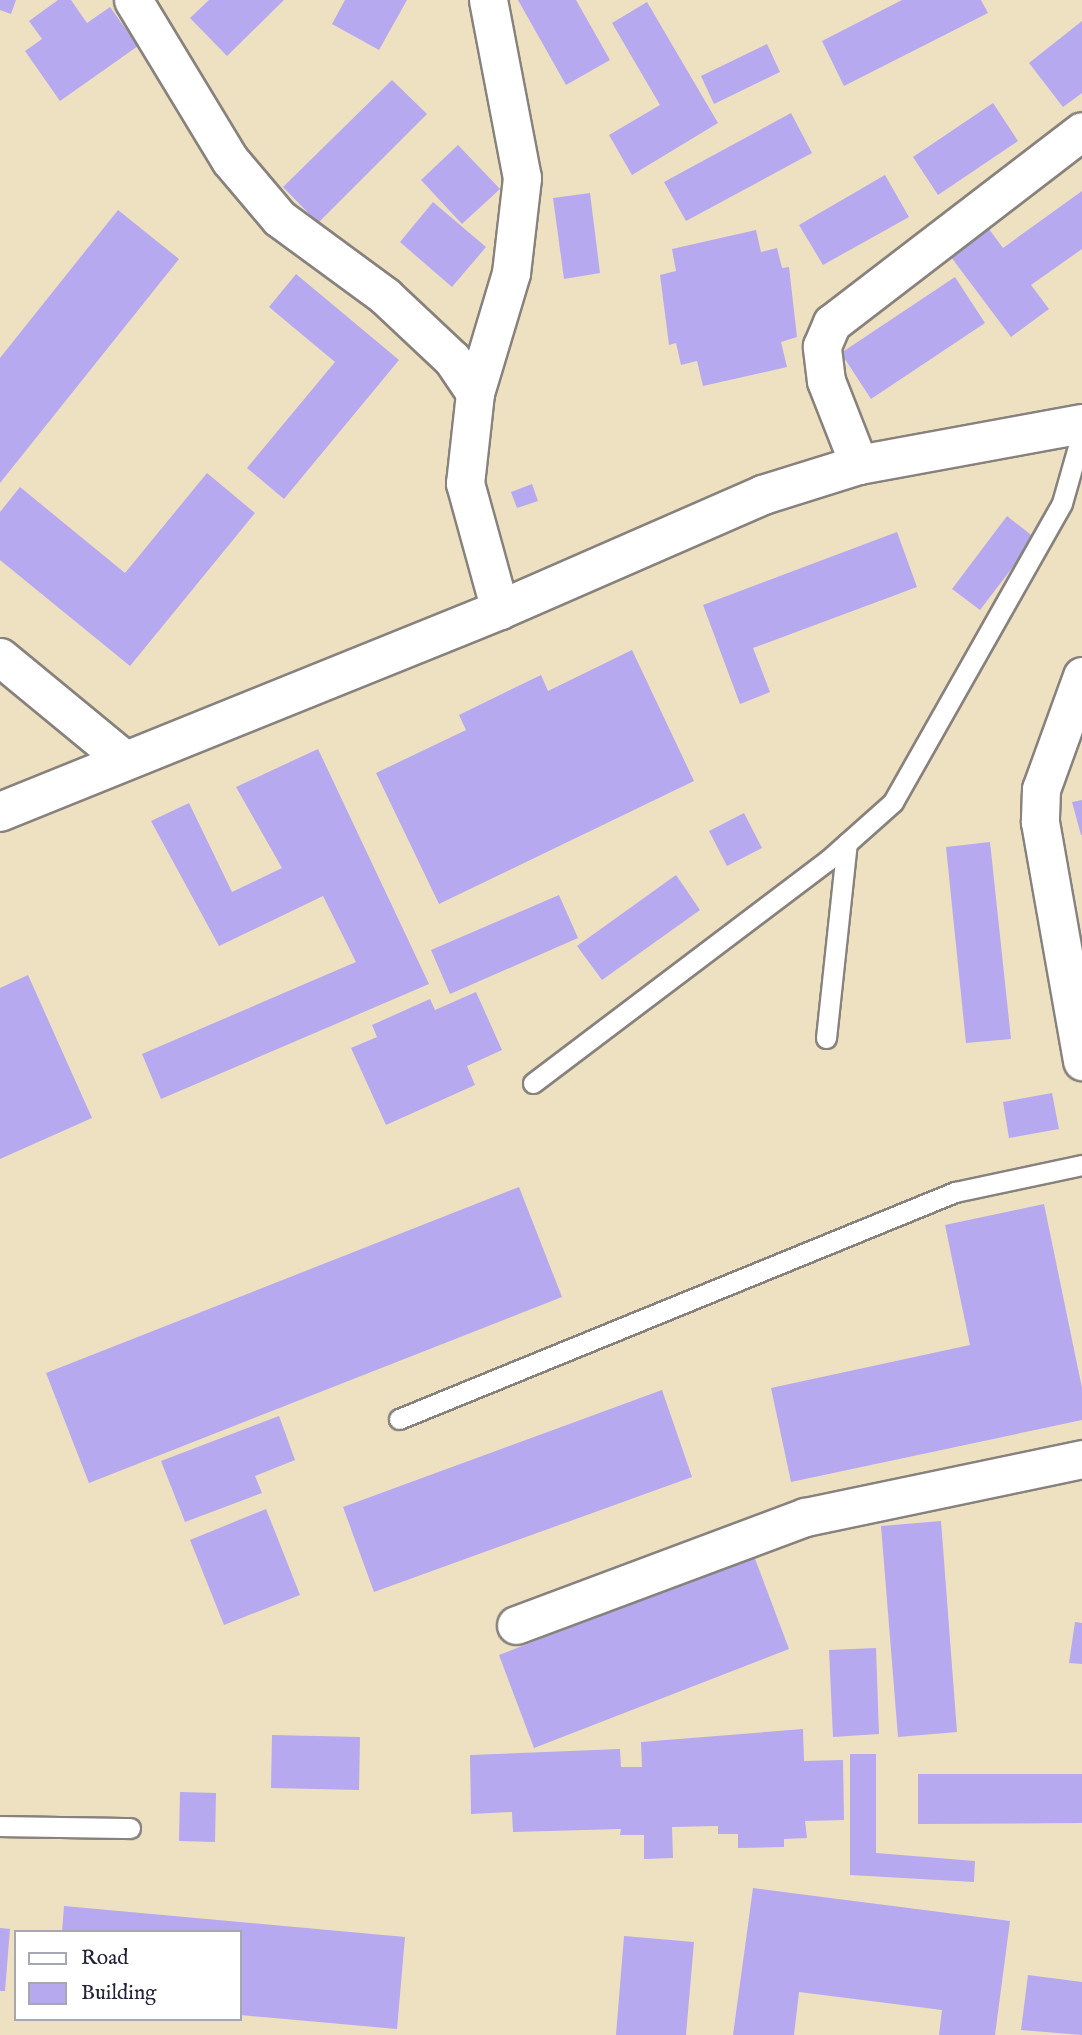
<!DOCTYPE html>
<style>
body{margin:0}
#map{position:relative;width:1082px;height:2035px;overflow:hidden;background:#eee1c1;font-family:"IM FELL English",serif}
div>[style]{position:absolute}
.building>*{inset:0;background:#b6a9ef}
.roads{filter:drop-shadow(2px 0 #88827e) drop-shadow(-2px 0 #88827e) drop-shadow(0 2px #88827e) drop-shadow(0 -2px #88827e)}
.service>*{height:19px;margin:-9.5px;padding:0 9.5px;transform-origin:9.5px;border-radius:9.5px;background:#fff}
.minor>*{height:37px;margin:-18.5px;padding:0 18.5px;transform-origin:18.5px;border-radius:18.5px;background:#fff}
.tertiary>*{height:38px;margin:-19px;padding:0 19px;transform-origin:19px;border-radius:19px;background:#fff}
span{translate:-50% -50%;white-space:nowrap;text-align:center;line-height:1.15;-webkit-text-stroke:5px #fff;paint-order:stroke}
.legend{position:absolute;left:14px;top:1930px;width:228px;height:91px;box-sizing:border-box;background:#fff;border:2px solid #a7a7b1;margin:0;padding:9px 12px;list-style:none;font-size:21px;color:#22223b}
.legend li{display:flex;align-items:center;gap:14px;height:35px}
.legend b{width:35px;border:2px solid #a7a7b1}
</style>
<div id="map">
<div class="building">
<div style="clip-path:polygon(0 0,16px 0,11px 14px,0 10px)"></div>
<div style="clip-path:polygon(58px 0,71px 0,87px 23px,110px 7px,138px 46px,60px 101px,25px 51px,42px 39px,29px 21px)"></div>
<div style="clip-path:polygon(209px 0,284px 0,227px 56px,190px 18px)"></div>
<div style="clip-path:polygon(345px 0,407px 0,379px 50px,332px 24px)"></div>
<div style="clip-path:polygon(518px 0,576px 0,610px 60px,566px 85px)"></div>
<div style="clip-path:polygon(902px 0,981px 0,988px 13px,844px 86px,822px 41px)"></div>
<div style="clip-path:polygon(647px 2px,718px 123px,632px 175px,609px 135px,660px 105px,612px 23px)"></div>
<div style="clip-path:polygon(1082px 21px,1082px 93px,1063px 107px,1029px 63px)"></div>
<div style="clip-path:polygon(767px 44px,780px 72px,714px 104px,701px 76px)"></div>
<div style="clip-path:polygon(392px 80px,427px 114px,318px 223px,283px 187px)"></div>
<div style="clip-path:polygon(993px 103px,1018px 141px,938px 195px,913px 157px)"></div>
<div style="clip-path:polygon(791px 113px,812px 153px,686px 221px,664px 182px)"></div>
<div style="clip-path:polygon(458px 145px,500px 189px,462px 224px,421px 180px)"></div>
<div style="clip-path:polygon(885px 175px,909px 217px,823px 265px,799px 225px)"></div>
<div style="clip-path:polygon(1082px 191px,1082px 249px,1031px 285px,1049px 309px,1011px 337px,948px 253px,986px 225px,1003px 248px)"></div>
<div style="clip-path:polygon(590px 193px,600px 273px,564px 279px,553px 198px)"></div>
<div style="clip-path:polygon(433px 202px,486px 247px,452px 287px,400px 242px)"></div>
<div style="clip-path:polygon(118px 210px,179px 259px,0 483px,0 358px)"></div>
<div style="clip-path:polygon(756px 230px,761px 252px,777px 248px,782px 268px,789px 267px,797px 337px,781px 342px,787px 367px,703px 386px,697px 361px,681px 365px,676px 343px,669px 345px,660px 275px,676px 271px,672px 249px)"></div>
<div style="clip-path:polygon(296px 274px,399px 360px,284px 499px,247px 468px,335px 362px,269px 307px)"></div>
<div style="clip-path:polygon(955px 277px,985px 323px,871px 399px,841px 353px)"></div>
<div style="clip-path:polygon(207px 473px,255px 513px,130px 666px,0 560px,0 512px,20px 487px,125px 573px)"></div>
<div style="clip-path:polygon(532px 484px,538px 501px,517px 508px,511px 492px)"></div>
<div style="clip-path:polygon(1007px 516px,1035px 538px,980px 610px,952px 589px)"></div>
<div style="clip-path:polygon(897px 532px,917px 587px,753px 648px,770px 692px,740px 704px,703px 605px)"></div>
<div style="clip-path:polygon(632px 650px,694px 781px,439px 904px,376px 773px,466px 730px,459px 715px,541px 675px,548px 691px)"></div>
<div style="clip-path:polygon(318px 749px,429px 984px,161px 1099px,142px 1054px,356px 962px,323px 896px,219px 946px,151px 821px,189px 803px,232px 892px,282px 868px,236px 787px)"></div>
<div style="clip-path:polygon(1082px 800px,1082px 835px,1081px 835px,1072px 802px)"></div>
<div style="clip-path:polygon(744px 813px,762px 848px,727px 866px,709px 831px)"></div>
<div style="clip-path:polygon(990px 842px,1011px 1039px,966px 1043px,946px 847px)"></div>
<div style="clip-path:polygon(676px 875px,700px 910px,602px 980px,577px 946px)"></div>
<div style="clip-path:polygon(559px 895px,578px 938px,450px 994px,431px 950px)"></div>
<div style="clip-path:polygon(28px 975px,92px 1118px,0 1159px,0 988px)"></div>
<div style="clip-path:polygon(476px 992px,502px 1050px,467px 1066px,475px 1085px,386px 1125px,351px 1048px,377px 1037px,372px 1025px,430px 999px,435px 1010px)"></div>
<div style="clip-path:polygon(1052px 1093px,1059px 1129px,1009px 1138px,1003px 1102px)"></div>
<div style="clip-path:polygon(519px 1187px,562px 1297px,89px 1483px,46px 1373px)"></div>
<div style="clip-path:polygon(1044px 1204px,1082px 1388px,1082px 1420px,791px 1482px,771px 1388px,970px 1345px,945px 1225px)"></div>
<div style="clip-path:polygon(662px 1390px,692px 1477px,374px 1592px,343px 1507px)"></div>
<div style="clip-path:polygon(279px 1416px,295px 1460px,255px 1476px,262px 1493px,185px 1522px,161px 1461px)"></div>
<div style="clip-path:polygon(266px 1509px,300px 1595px,224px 1625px,190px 1540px)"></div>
<div style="clip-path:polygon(941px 1521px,957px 1732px,898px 1737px,881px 1526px)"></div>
<div style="clip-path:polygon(754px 1556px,789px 1649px,534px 1748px,499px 1655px)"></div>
<div style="clip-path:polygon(1075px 1622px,1082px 1623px,1082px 1664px,1069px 1663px)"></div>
<div style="clip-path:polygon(876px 1648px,879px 1734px,833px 1737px,829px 1650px)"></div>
<div style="clip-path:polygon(803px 1729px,804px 1761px,843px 1760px,844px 1820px,805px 1821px,807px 1838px,784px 1839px,784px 1847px,738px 1848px,738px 1834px,718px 1834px,718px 1826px,672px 1827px,673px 1858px,644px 1859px,644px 1835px,620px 1835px,621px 1829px,513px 1832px,512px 1812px,471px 1814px,470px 1755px,620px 1749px,621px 1767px,642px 1767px,641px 1742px)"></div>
<div style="clip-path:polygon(272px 1735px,360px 1737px,359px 1790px,271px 1788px)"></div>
<div style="clip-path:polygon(850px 1754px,876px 1754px,876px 1853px,975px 1861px,974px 1882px,850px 1875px)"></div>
<div style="clip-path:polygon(918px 1774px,1082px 1774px,1082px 1823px,918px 1824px)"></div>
<div style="clip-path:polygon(180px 1792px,216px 1793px,215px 1842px,179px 1841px)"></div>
<div style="clip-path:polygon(753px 1888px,1010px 1921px,995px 2035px,939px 2035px,942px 2010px,799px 1992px,794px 2035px,733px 2035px)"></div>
<div style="clip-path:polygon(64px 1906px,405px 1937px,397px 2029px,240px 2015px,240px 1932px,62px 1932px)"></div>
<div style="clip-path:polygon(0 1928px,10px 1929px,5px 1991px,0 1991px)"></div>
<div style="clip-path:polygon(624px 1936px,694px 1942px,686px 2035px,616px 2035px)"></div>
<div style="clip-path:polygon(1028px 1975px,1082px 1982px,1082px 2035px,1021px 2030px)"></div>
</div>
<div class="roads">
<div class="service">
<div style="left:826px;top:1038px;width:196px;rotate:-83.9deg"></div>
<div style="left:533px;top:1083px;width:370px;rotate:-37.1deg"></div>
<div style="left:828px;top:860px;width:87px;rotate:-41.7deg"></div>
<div style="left:893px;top:802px;width:343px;rotate:-60.5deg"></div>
<div style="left:1062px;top:503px;width:73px;rotate:-74.1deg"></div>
<div style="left:399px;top:1419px;width:601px;rotate:-22.21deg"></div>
<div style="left:955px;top:1192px;width:130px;rotate:-12deg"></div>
<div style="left:0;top:1826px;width:130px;rotate:0.9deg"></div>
</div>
<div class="minor">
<div style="left:133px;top:0;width:187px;rotate:58.8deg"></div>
<div style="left:230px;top:160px;width:76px;rotate:49.8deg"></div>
<div style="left:279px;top:218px;width:132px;rotate:36.3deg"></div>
<div style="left:385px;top:296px;width:92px;rotate:43.2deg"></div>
<div style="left:452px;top:359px;width:41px;rotate:55.9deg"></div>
<div style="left:475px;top:393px;width:91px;rotate:96.3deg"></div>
<div style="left:465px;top:483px;width:132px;rotate:74.6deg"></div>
<div style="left:475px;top:393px;width:125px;rotate:-73.3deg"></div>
<div style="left:511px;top:273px;width:96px;rotate:-83.4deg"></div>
<div style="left:522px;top:178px;width:181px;rotate:-100.8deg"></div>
<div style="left:859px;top:465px;width:90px;rotate:-111.4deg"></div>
<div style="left:826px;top:381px;width:35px;rotate:-97deg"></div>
<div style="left:822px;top:346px;width:25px;rotate:-67deg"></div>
<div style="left:832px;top:323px;width:315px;rotate:-37.5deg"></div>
<div style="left:0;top:657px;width:162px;rotate:39.5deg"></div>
<div style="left:1082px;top:676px;width:120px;rotate:109.9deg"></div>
<div style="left:1041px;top:789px;width:33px;rotate:92deg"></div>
<div style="left:1040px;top:822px;width:243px;rotate:80deg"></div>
<div style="left:516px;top:1625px;width:309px;rotate:-20.5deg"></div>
<div style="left:805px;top:1517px;width:283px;rotate:-11.8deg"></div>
</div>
<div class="tertiary">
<div style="left:0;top:812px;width:539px;rotate:-22deg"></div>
<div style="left:500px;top:610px;width:287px;rotate:-23.6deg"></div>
<div style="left:763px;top:495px;width:101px;rotate:-17.4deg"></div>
<div style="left:859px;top:465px;width:227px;rotate:-10.4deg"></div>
</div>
</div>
<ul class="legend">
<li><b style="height:9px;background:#fff"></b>Road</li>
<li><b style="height:19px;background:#b6a9ef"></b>Building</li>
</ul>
</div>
